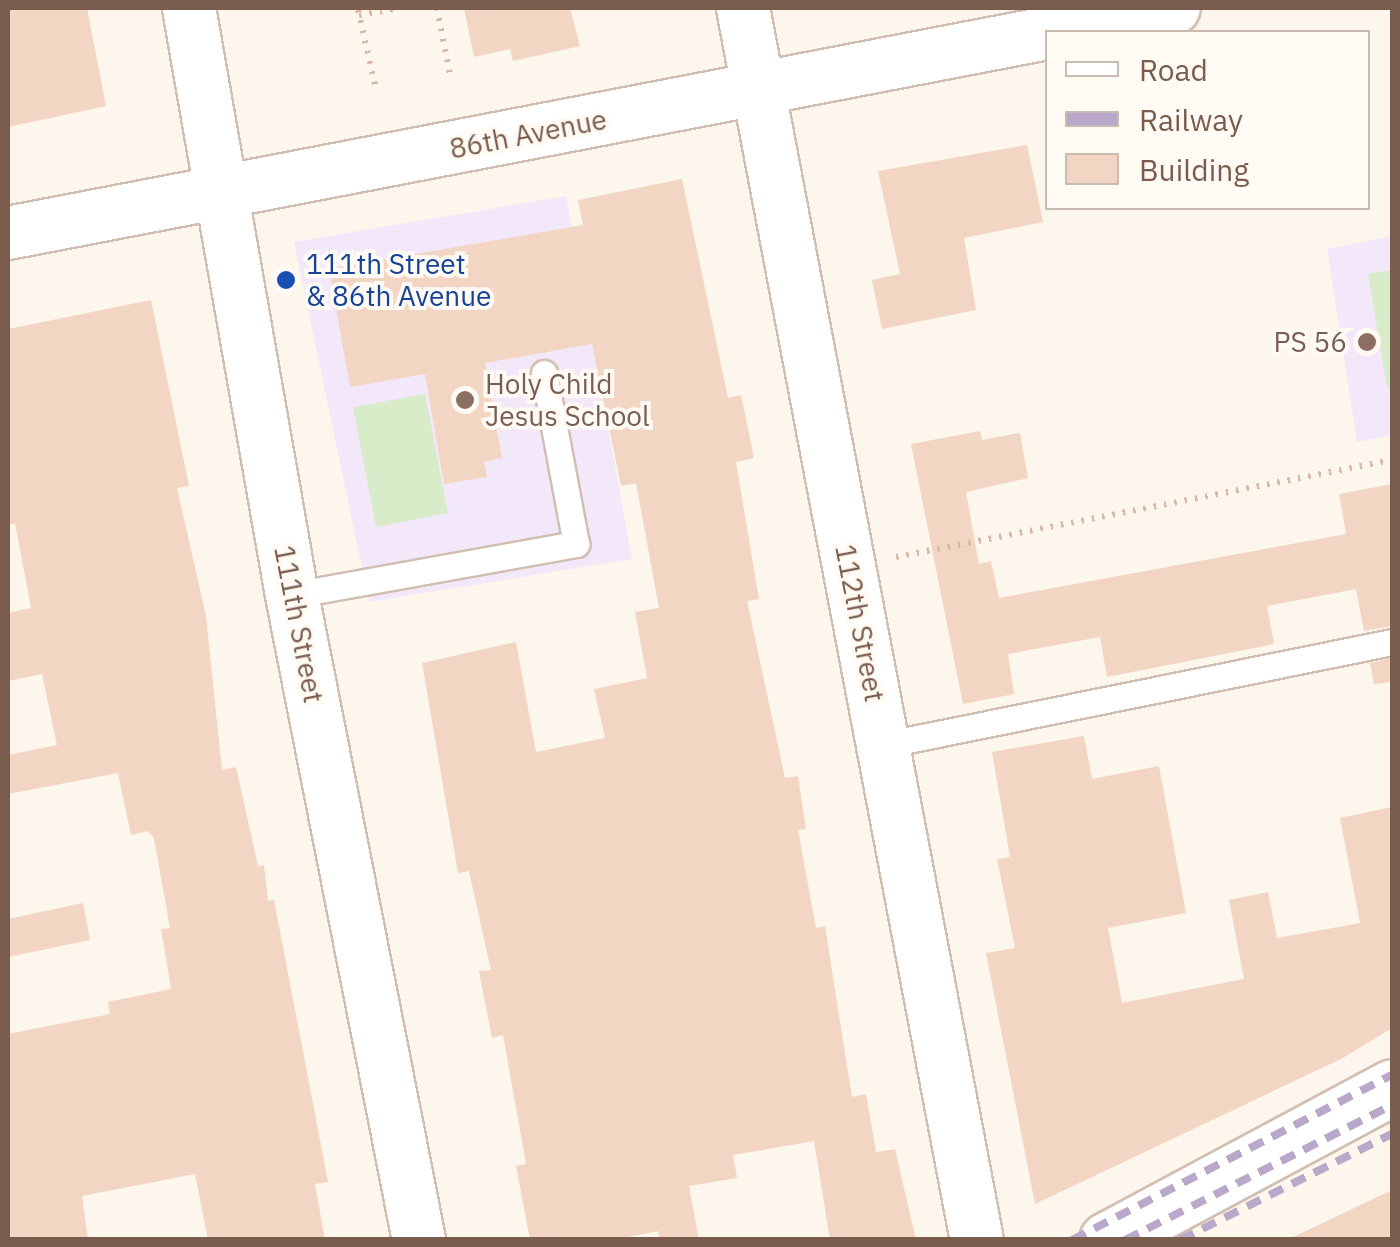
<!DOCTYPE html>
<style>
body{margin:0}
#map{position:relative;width:1400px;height:1247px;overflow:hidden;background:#fdf6ec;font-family:"IBM Plex Sans",sans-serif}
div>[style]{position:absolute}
.education>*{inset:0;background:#f3e8fa}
.green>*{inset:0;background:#d8ecc9}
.building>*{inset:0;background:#f3d5c3}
.path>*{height:6px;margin-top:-3px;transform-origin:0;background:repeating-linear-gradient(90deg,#d9b8a5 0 2.5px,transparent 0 10.5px)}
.roads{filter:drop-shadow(2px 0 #d1beb0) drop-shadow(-2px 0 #d1beb0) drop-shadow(0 2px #d1beb0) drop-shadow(0 -2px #d1beb0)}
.service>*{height:25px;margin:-12.5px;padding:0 12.5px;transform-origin:12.5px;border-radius:12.5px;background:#fff}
.minor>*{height:52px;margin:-26px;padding:0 26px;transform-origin:26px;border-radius:26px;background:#fff}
.secondary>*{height:55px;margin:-27.5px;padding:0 27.5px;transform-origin:27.5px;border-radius:27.5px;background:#fff}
.rail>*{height:8px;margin-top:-4px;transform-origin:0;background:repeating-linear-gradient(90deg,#b9a8c9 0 15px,transparent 0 25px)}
.dots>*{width:28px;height:28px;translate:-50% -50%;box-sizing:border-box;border:5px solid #fffaf3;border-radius:50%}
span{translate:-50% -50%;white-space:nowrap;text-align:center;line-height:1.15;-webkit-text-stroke:8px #fffaf3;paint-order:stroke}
.street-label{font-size:28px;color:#7a5c4d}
.transit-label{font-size:28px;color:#164399}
.left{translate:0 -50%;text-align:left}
.education-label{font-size:28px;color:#785e54}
.right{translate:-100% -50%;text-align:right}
.frame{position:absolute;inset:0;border:10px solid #7a5c4d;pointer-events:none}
.legend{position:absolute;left:1045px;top:30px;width:325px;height:180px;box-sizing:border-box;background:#fffaf3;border:2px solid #cabbb1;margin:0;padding:12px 18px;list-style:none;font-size:30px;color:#7a5c4d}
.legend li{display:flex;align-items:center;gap:20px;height:50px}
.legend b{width:50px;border:2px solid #cabbb1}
</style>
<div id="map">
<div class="education">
<div style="clip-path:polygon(566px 196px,632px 559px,369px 602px,294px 242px)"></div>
<div style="clip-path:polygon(1392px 236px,1392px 435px,1357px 442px,1327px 249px)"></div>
</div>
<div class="green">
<div style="clip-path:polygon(1392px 270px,1392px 387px,1387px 387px,1368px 274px)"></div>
<div style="clip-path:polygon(425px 394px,448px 513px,376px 527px,353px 407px)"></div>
</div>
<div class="building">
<div style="clip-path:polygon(8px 8px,87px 8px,106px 106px,8px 127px)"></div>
<div style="clip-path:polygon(464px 8px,570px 8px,580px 46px,513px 61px,510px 49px,474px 57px)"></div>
<div style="clip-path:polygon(1027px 145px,1043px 222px,964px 238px,976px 310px,882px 329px,872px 280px,900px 274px,878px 171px)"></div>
<div style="clip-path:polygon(682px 179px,728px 398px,741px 395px,754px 458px,736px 462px,759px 599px,747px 601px,785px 778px,798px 776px,806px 829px,798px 830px,816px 928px,825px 926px,852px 1097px,866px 1094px,876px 1152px,895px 1149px,916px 1240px,830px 1240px,814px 1141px,733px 1155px,737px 1178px,689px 1186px,699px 1240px,660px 1240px,658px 1231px,613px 1240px,530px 1240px,516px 1166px,526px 1164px,503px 1035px,492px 1038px,479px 971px,491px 970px,469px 871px,458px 873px,422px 663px,516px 642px,536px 752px,605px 738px,594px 689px,647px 678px,635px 612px,659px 608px,636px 483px,621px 486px,592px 344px,485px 363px,502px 458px,484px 462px,487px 477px,444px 484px,425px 374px,350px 387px,329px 269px,583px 225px,578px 200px)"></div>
<div style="clip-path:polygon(151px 300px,189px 486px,177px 488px,206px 616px,222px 770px,236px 767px,258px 866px,264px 865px,268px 901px,274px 900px,328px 1182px,315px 1184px,325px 1240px,208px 1240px,195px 1174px,82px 1196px,88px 1240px,8px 1240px,8px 1034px,110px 1014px,108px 1002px,171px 989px,161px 929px,170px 928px,154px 838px,148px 831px,131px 835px,118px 773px,8px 794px,8px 755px,57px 745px,42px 674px,8px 681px,8px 613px,31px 608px,15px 523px,8px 525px,8px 329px)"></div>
<div style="clip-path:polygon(980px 431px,982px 440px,1020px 433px,1028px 478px,966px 492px,979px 564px,991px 561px,999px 598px,1346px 534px,1339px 494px,1392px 484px,1392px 626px,1364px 631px,1356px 589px,1267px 606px,1274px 644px,1107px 677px,1100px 637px,1008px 654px,1014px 694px,963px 704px,911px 444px)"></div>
<div style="clip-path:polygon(1392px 658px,1392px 682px,1374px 684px,1370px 663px)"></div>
<div style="clip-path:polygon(1084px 736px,1092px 779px,1159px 766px,1186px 913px,1108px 928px,1122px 1003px,1244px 979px,1229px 900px,1268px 892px,1277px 938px,1360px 923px,1340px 818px,1392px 807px,1392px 1028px,1343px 1058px,1035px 1204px,986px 953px,1015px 948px,997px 859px,1010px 857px,992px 752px)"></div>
<div style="clip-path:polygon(83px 903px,90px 940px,8px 957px,8px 919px)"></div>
<div style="clip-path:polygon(1392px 1190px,1392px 1240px,1287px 1240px)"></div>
</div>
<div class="path">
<div style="left:437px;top:8px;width:67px;rotate:78.9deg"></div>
<div style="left:358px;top:10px;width:77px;rotate:77.2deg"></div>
<div style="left:359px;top:15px;width:41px;rotate:-9.9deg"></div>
<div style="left:896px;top:557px;width:505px;rotate:-11.07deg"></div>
</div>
<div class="roads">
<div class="service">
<div style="left:292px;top:595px;width:289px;rotate:-10.2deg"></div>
<div style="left:576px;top:544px;width:174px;rotate:-100.6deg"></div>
<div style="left:883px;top:745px;width:519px;rotate:-11.44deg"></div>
</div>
<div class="minor">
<div style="left:189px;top:8px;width:596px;rotate:80.05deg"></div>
<div style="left:292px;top:595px;width:657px;rotate:78.86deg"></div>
<div style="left:743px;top:8px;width:1254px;rotate:79.25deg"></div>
<div style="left:1048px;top:32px;width:128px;rotate:-10.8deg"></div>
<div style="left:8px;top:233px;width:1059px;rotate:-10.89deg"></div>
</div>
<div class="secondary">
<div style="left:1107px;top:1240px;width:323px;rotate:-28.2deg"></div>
</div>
</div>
<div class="rail">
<div style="left:1072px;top:1240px;width:360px;rotate:-27.3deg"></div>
<div style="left:1125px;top:1240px;width:299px;rotate:-26.8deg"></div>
<div style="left:1180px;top:1240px;width:237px;rotate:-26.6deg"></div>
</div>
<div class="dots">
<div style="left:286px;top:280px;background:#1a4fb4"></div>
<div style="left:1367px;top:342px;background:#8d6e63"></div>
<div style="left:465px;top:400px;background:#8d6e63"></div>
</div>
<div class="street-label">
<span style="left:528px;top:134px;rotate:-11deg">86th Avenue</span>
<span style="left:860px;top:623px;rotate:79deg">112th Street</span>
<span style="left:299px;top:624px;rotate:79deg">111th Street</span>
</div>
<div class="transit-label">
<span class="left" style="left:306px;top:280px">111th Street<br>&amp; 86th Avenue</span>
</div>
<div class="education-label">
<span class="right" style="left:1347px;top:342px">PS 56</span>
<span class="left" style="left:485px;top:400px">Holy Child<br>Jesus School</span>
</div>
<div class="frame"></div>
<ul class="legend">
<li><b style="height:12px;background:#fff"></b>Road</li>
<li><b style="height:12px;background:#b9a8c9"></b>Railway</li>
<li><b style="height:28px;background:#f3d5c3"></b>Building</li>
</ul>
</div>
